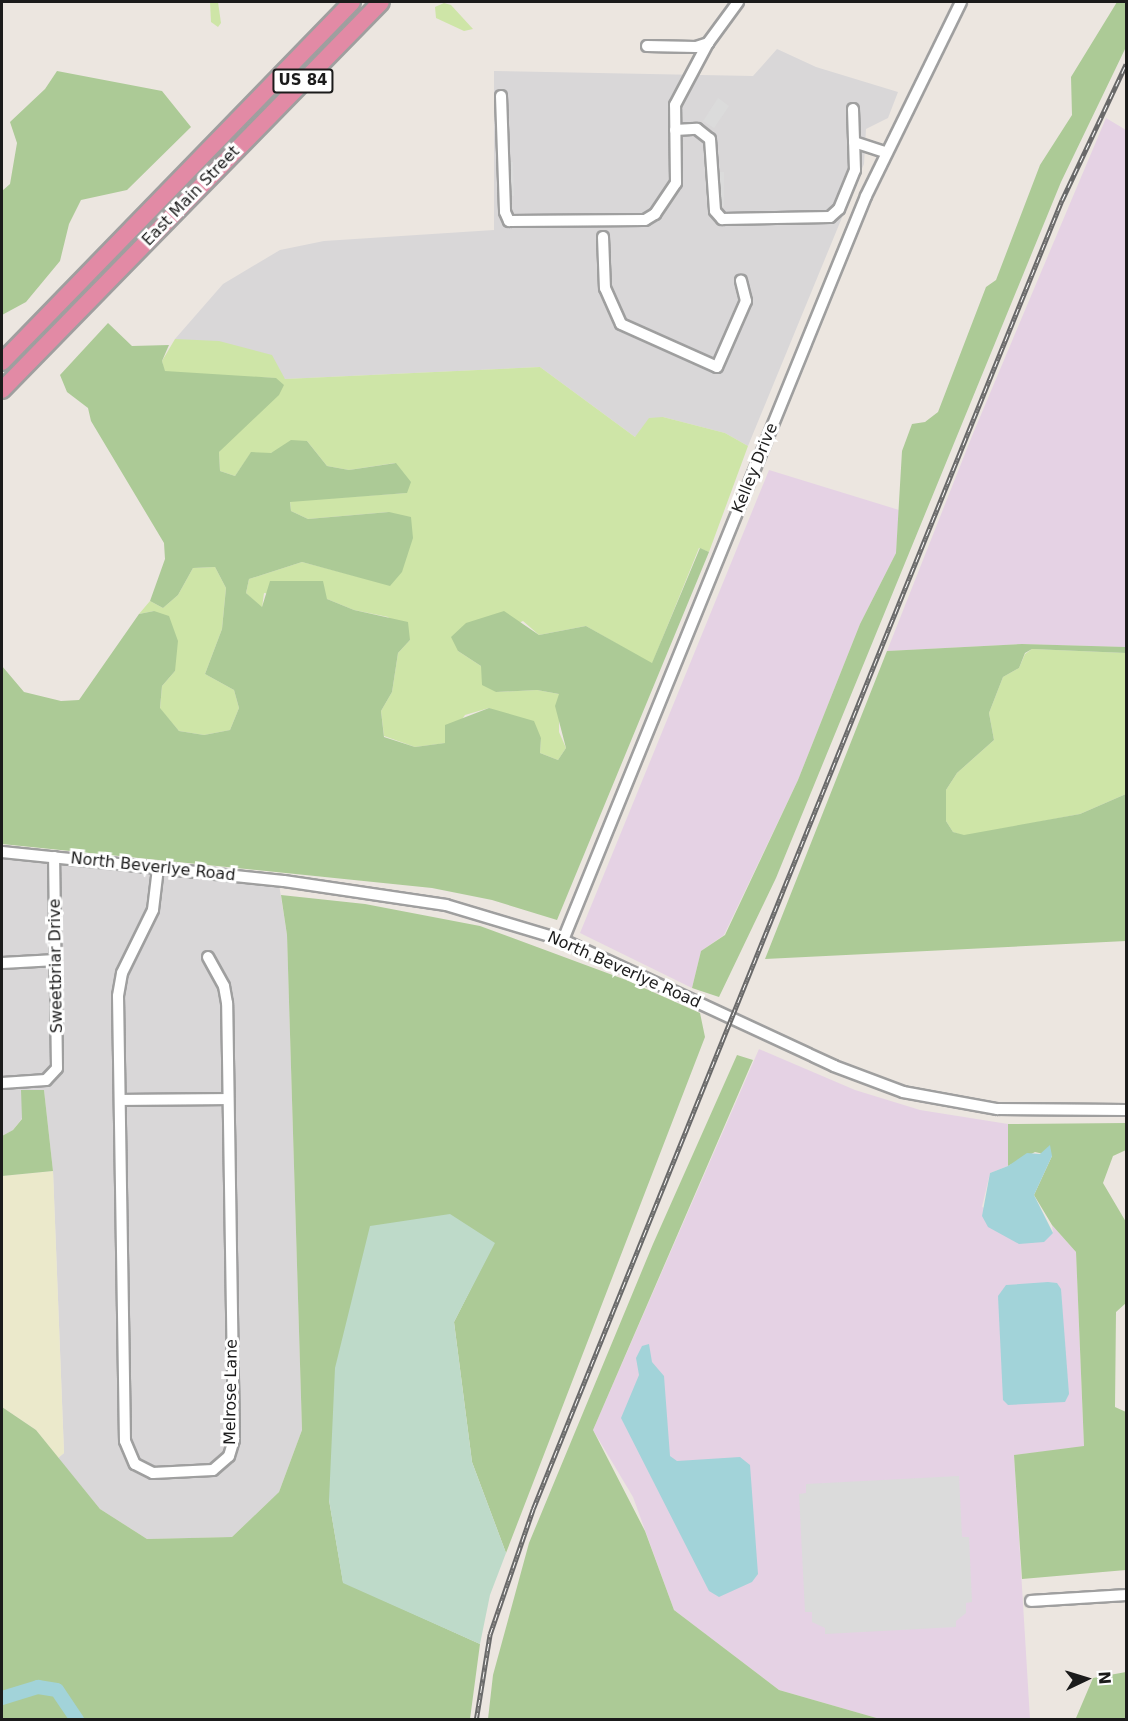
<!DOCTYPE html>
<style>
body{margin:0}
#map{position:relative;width:1128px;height:1721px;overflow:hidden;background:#ece6e0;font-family:"DejaVu Sans",sans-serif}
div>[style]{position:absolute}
.residential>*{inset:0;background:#d9d7d8}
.industrial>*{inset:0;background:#e5d2e4}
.farmland>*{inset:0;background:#ebe9cb}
.grass>*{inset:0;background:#cee5a7}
.forest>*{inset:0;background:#acca96}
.wetland>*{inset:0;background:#bedac9}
.parking>*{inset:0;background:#dbdbdb}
.water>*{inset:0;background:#a2d3d9}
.river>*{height:14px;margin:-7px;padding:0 7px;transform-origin:7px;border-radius:7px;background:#a2d3d9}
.roads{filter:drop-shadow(2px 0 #9f9f9f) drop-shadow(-2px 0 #9f9f9f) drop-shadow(0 2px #9f9f9f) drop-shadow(0 -2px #9f9f9f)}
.minor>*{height:10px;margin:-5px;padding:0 5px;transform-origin:5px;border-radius:5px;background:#fff}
.highway>*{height:16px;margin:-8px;padding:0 8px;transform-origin:8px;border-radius:8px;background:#e28aa5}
.rail>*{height:4.5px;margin-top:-2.25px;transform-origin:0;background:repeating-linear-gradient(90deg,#fff 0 7px,#696969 0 14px);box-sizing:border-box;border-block:2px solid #696969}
span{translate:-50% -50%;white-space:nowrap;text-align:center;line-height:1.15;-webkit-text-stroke:6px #fff;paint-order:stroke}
.shield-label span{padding:2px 4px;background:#fff;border:2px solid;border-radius:4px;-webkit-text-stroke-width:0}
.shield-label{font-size:15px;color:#1b1b1b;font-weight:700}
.street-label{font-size:16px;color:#1b1b1b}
.frame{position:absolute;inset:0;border:3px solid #1b1b1b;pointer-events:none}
.north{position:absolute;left:1056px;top:1649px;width:60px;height:60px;-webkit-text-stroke:4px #fff;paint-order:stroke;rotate:86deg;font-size:16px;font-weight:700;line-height:24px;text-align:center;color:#1b1b1b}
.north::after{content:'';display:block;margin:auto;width:21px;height:27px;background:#1b1b1b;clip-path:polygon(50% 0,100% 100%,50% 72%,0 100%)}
</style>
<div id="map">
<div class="residential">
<div style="clip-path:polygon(777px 49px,816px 67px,898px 92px,888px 118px,866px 129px,864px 164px,748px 446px,725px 433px,663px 417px,635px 437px,540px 367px,285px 379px,175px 339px,223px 284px,280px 250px,324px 241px,494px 230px,494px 71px,753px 76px)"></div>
<div style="clip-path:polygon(2px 856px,279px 884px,287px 935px,302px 1430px,279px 1492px,232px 1537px,147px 1539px,100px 1509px,58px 1458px,64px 1453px,53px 1171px,44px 1090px,13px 1130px,2px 1136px)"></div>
</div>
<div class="industrial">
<div style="clip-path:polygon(1106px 118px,1126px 130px,1126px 647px,1022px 644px,887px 651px,972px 436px)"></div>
<div style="clip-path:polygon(769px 470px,899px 510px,896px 553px,860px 624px,798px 780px,724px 935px,701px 951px,692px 988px,580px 933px)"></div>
<div style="clip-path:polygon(759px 1049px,855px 1090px,920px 1110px,1008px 1124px,1008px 1166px,990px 1173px,982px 1207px,1053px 1233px,1052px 1225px,1076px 1252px,1084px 1447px,1014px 1455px,1030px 1719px,880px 1719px,779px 1690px,674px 1610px,633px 1497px,593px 1430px)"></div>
</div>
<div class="farmland">
<div style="clip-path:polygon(53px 1171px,64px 1453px,58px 1458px,36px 1430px,2px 1407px,2px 1176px)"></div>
</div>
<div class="grass">
<div style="clip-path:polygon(210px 2px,218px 2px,221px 23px,218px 27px,211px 22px)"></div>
<div style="clip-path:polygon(444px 3px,451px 5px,473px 29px,464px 31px,436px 18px,435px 7px)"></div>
<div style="clip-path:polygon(175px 339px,219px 341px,272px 355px,285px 379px,540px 367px,635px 437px,649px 418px,663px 417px,725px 433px,748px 446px,709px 552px,699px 548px,652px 664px,586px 626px,539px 635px,523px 621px,458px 651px,481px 666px,496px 692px,537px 690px,559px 694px,559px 732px,566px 748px,558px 760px,540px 753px,541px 738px,489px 708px,465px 715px,446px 743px,415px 747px,384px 736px,381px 711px,392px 692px,398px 653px,410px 640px,388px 617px,354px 610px,327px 599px,264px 593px,262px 608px,246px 593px,249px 579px,302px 562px,390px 585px,389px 512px,308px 519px,291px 511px,290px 501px,407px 493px,395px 463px,349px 470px,327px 466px,307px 441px,271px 453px,251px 453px,235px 476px,220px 471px,219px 452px,276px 378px,178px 375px,164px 371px,162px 361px)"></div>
<div style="clip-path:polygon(215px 567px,226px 588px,222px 629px,205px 674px,234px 690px,239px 708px,230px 730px,204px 735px,179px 731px,160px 709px,162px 686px,175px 671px,154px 611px,139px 614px,150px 601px,163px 608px,178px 595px,193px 568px)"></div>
<div style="clip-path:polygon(1032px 649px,1126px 653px,1126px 794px,1080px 814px,964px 836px,953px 832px,946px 821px,946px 790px,957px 773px,994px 740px,989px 713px,1003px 677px,1019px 668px,1025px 654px)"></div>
</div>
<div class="forest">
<div style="clip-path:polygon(1117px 2px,1126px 2px,1126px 47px,1061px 182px,776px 878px,719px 997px,692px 988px,701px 951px,725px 935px,798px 780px,860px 624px,896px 553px,902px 451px,912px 424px,925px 422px,938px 412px,986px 287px,996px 280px,1040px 165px,1072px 115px,1071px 77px)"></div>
<div style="clip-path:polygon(57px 71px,162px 91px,191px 127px,127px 190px,81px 200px,69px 224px,60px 261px,26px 302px,2px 315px,2px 191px,10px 184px,17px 143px,10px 122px,45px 89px)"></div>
<div style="clip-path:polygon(108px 323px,132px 346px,169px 345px,162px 361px,165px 371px,276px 378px,284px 385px,279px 395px,219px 452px,220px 471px,235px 476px,251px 452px,271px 453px,291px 440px,307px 441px,327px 466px,349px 470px,396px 463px,411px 482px,407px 493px,290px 502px,291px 511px,308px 519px,389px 512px,411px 517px,413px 538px,402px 572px,390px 586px,302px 562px,249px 579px,246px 593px,262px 607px,270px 581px,323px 581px,327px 599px,354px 610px,408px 622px,410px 640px,398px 653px,392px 692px,381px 711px,384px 737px,415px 747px,445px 743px,445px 725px,489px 708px,534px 721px,541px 738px,540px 753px,558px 760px,566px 748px,555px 706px,559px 694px,537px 690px,496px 692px,482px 685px,481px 666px,458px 651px,451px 637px,466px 623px,504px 611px,539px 635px,586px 626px,652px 663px,700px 548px,709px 552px,557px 920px,492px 900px,432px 888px,2px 844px,2px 666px,24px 692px,61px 701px,79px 700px,139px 614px,154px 611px,169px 616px,178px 641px,175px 671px,162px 686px,160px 708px,179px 731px,204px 735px,230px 730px,239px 708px,234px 690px,205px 674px,222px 629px,226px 588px,215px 567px,193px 568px,178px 595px,163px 608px,150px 601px,165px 559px,164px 543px,91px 421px,88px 408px,67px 392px,60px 375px)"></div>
<div style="clip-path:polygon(1022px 644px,1126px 647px,1126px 653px,1032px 649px,1025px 653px,1019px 668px,1003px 677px,989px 713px,994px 740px,957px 773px,946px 790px,946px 821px,953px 832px,964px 835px,1080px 814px,1126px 794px,1126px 941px,765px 959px,887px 651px)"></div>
<div style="clip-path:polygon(281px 895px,365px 904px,480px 926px,626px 980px,700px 1013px,705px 1037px,506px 1553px,472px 1462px,454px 1322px,494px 1243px,329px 1500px,343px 1582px,480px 1644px,470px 1719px,2px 1719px,2px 1407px,36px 1430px,100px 1509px,147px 1539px,232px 1537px,279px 1492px,302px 1430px,287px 935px)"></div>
<div style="clip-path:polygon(737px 1055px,753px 1060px,593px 1430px,645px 1531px,674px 1610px,779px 1690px,880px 1719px,488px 1719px,493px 1675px,529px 1543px,653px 1244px)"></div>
<div style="clip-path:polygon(21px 1090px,44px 1090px,53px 1171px,2px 1176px,2px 1136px,13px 1130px,22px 1119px)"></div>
<div style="clip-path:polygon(1126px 1123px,1126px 1150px,1113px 1156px,1103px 1183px,1126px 1222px,1126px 1303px,1116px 1312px,1115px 1407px,1126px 1412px,1126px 1570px,1022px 1579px,1014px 1455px,1084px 1446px,1076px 1252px,1052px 1225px,1034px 1195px,1052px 1156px,1035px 1152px,1008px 1166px,1008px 1124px)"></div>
<div style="clip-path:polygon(1126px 1672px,1126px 1719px,1048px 1719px,1076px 1718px,1093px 1678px)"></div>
</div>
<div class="wetland">
<div style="clip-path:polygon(450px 1214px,495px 1243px,454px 1322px,472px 1462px,506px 1553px,490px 1595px,480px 1644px,343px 1583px,329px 1500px,335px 1368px,370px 1226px)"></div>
</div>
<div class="parking">
<div style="clip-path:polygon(718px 98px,729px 106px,714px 128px,703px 121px)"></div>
<div style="clip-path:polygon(506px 162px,513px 162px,514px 196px,507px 196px)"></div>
<div style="clip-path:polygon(718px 172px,724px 172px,724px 206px,718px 206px)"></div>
<div style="clip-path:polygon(959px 1476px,962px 1537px,969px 1537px,972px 1602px,966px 1603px,966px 1613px,956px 1621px,956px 1627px,825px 1634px,825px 1628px,812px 1622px,812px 1612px,805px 1612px,799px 1494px,806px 1493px,806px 1484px)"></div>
</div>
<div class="water">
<div style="clip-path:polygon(1050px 1145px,1052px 1156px,1034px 1195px,1053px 1233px,1044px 1242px,1019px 1244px,988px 1227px,982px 1216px,990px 1173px,1008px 1166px,1027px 1153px,1040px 1154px)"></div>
<div style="clip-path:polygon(1048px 1282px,1057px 1283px,1061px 1289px,1069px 1394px,1065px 1402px,1008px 1405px,1003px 1400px,998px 1296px,1006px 1285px)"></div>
<div style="clip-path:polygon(649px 1344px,652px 1362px,664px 1376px,670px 1456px,677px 1461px,740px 1457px,750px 1465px,758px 1574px,752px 1582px,719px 1597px,709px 1591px,621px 1418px,639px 1375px,636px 1358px,642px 1346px)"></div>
</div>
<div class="river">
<div style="left:2px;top:1698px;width:38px;rotate:-17deg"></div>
<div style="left:38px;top:1687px;width:19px;rotate:9deg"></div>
<div style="left:57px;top:1690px;width:36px;rotate:56deg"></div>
</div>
<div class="roads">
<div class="minor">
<div style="left:647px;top:46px;width:49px;rotate:1.2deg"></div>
<div style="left:696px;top:47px;width:13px;rotate:-18deg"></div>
<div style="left:708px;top:43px;width:51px;rotate:-53.8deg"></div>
<div style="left:501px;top:96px;width:116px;rotate:88deg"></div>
<div style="left:505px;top:212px;width:10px;rotate:66deg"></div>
<div style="left:509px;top:221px;width:136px;rotate:-0.4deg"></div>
<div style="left:645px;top:220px;width:12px;rotate:-31deg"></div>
<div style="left:655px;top:214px;width:37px;rotate:-56deg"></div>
<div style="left:676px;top:183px;width:78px;rotate:-90.7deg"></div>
<div style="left:675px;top:105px;width:70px;rotate:-62deg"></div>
<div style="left:675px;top:130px;width:22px;rotate:-3deg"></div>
<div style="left:697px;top:129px;width:16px;rotate:38deg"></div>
<div style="left:710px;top:139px;width:72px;rotate:86deg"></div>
<div style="left:715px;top:211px;width:11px;rotate:49deg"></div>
<div style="left:722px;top:219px;width:108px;rotate:-1.1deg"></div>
<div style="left:830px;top:217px;width:12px;rotate:-42deg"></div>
<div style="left:839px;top:209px;width:42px;rotate:-67.7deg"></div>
<div style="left:855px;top:170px;width:61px;rotate:-91.9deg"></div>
<div style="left:854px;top:142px;width:33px;rotate:18deg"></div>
<div style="left:603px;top:237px;width:51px;rotate:87.8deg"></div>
<div style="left:605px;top:288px;width:39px;rotate:66deg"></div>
<div style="left:621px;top:324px;width:105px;rotate:24.1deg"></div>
<div style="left:717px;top:367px;width:72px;rotate:-66.3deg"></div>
<div style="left:746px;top:301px;width:21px;rotate:-104deg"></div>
<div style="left:2px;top:852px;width:283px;rotate:5.9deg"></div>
<div style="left:284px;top:881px;width:164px;rotate:8.4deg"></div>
<div style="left:446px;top:905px;width:122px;rotate:16.7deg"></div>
<div style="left:563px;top:940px;width:299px;rotate:24.9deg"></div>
<div style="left:834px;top:1066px;width:74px;rotate:20.6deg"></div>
<div style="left:903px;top:1092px;width:96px;rotate:10.3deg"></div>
<div style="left:997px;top:1109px;width:129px;rotate:0.4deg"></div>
<div style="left:158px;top:868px;width:42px;rotate:96.8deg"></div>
<div style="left:153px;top:910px;width:70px;rotate:116.2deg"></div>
<div style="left:122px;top:973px;width:23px;rotate:100deg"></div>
<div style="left:118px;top:996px;width:445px;rotate:89.1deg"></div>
<div style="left:125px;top:1441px;width:25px;rotate:67deg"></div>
<div style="left:135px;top:1464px;width:20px;rotate:27deg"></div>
<div style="left:153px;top:1473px;width:60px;rotate:-2.9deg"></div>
<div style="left:213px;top:1470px;width:21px;rotate:-41deg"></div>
<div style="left:229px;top:1456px;width:17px;rotate:-73deg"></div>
<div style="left:234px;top:1440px;width:437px;rotate:-90.9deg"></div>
<div style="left:227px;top:1003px;width:17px;rotate:-100deg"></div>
<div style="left:224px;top:986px;width:33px;rotate:-119deg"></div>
<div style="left:563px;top:940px;width:803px;rotate:-67.84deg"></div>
<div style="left:866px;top:196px;width:216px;rotate:-63.9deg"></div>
<div style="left:2px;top:963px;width:54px;rotate:-3.2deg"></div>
<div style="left:2px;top:1083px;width:44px;rotate:-3.9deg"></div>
<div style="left:46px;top:1080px;width:16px;rotate:-47deg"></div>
<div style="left:57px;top:1068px;width:211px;rotate:-90.8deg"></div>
<div style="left:120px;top:1100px;width:108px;rotate:-0.5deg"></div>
<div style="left:1031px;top:1601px;width:95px;rotate:-3.6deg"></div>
</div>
<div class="highway">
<div style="left:2px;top:362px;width:502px;rotate:-45.81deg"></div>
<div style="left:2px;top:390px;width:542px;rotate:-45.67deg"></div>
</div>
</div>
<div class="rail">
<div style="left:476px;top:1720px;width:87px;rotate:-80.8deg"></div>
<div style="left:490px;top:1634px;width:132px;rotate:-71deg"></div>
<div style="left:533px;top:1509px;width:1412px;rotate:-68deg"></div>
<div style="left:1062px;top:200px;width:150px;rotate:-64.8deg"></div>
</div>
<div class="shield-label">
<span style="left:303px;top:81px">US 84</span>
</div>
<div class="street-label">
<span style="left:191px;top:196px;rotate:-46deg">East Main Street</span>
<span style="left:755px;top:468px;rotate:-68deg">Kelley Drive</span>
<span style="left:153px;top:867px;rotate:6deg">North Beverlye Road</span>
<span style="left:56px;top:966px;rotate:-91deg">Sweetbriar Drive</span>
<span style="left:624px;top:970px;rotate:24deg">North Beverlye Road</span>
<span style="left:231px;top:1392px;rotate:-89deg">Melrose Lane</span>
</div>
<div class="frame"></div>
<div class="north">N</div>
</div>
